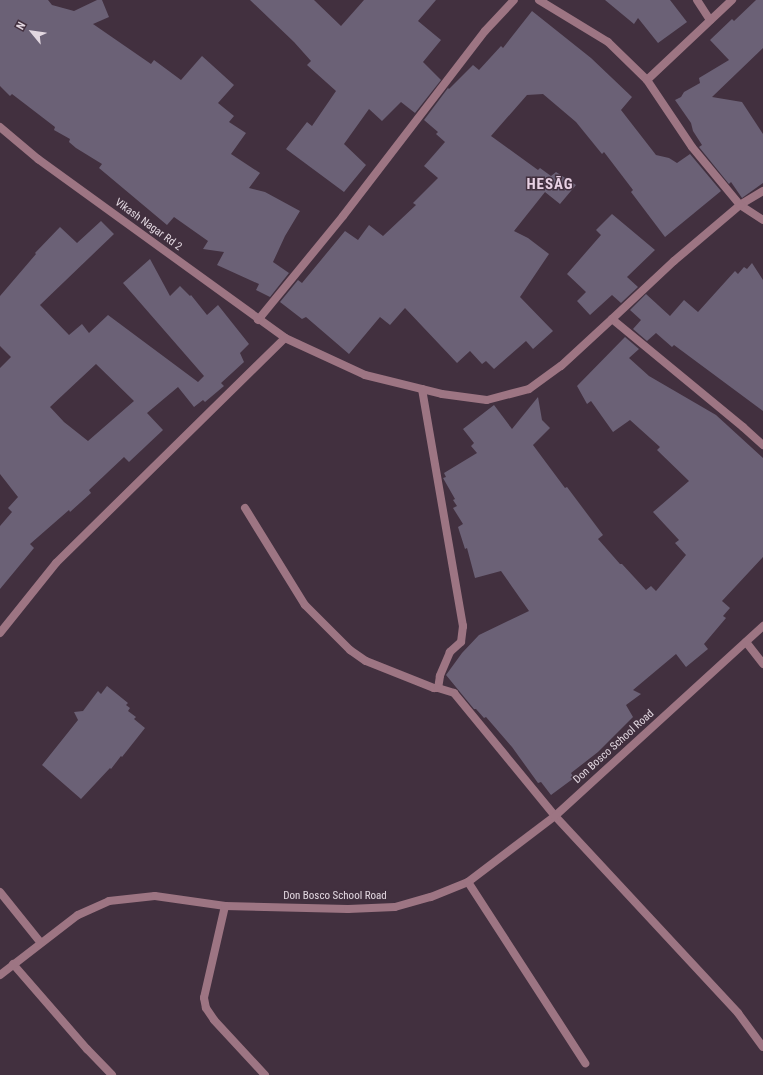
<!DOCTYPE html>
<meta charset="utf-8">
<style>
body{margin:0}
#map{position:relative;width:763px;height:1075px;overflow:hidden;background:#42303f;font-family:"Roboto Condensed",sans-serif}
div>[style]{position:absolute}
.building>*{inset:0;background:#6b6176}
.street>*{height:8px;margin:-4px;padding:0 4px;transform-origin:4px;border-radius:4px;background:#9d7583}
span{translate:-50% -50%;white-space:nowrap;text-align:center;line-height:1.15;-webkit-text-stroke:3px #42303f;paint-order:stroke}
.street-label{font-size:11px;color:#e2d7e0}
.district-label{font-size:15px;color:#e8d1e4;font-weight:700;letter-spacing:1px}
.north{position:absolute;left:12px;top:12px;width:40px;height:40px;-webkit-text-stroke:3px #42303f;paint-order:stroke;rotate:299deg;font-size:11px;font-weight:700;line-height:16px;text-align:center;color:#e2d7e0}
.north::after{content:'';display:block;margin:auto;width:14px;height:18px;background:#e2d7e0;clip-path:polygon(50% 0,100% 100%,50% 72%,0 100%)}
</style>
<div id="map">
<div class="building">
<div style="clip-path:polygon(0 0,48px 0,52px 5px,74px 11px,97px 0,102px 0,109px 17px,93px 24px,151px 64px,154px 60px,181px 80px,202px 56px,234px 85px,218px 103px,234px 116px,229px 122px,246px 133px,231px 154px,260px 173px,249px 188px,265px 192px,300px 211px,285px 236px,273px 262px,289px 273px,270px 297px,256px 290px,259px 284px,217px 265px,224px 252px,203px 249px,208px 241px,174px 217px,167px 225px,99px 168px,102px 164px,76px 148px,69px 142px,70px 139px,54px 130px,55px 127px,12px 94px,10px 96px,0 86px)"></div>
<div style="clip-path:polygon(250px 0,314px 0,341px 26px,364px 0,436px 0,418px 21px,441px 40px,423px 62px,441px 80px,415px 113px,401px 102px,382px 121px,369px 109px,344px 144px,366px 165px,344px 192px,286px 149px,307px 122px,312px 126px,336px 91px,307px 65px,311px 61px,294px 42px)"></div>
<div style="clip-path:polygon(605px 0,670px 0,687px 22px,658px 43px,638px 18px,634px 24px)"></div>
<div style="clip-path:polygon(756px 0,763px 0,763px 48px,712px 97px,742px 102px,763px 134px,763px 183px,742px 198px,731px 182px,729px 184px,699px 147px,702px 145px,693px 131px,691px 123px,675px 100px,681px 97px,684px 92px,700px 83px,699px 78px,729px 60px,710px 40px,732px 19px,734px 21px)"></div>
<div style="clip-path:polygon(532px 11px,591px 58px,632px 97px,621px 110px,656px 155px,669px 158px,677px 163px,690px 154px,721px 191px,665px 237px,631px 192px,633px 190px,604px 152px,602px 154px,576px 122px,543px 94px,527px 95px,491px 136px,538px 170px,540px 168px,551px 176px,556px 172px,576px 185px,560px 204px,545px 192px,514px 231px,528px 238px,549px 254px,520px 297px,553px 331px,533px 349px,526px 341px,494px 369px,486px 361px,482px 364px,470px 351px,457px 363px,405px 308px,390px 325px,380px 317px,349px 354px,306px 317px,302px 319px,280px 302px,298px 280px,302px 283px,345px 231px,358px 240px,369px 225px,383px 236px,416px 205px,413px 203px,438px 178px,424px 166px,445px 142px,436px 134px,438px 132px,424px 120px,448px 88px,449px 89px,473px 65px,479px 70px,501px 46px,503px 48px)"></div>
<div style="clip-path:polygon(612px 214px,655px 250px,627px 277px,638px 287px,621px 303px,612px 295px,590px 315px,577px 301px,586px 292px,567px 274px,601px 235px,596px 230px)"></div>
<div style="clip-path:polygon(evenodd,101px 221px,114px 234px,40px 305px,69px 335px,82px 324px,89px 333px,108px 315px,198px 382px,204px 376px,123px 283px,150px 259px,170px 296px,180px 286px,190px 296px,191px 295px,207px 315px,218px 305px,249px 344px,240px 353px,244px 362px,221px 383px,224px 386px,205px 402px,203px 400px,194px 407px,178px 387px,147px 413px,163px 430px,129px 462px,124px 457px,89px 490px,91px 493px,70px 512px,69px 510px,30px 544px,34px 548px,0 589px,0 526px,12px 512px,8px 508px,18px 497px,0 474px,0 368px,11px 357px,0 346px,0 296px,36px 254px,35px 253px,60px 227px,77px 243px,101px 221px,96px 364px,134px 401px,88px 441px,64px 422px,50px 407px,96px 364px)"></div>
<div style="clip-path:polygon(752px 263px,763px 280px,763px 411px,674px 345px,672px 347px,656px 333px,647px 341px,633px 329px,641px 320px,630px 310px,646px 294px,670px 316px,684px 300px,698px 312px,735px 271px,738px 274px,744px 267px,747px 269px)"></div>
<div style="clip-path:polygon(625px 337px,639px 349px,629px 358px,649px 376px,716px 415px,763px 458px,763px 557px,722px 601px,730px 608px,723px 616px,726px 618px,704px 644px,708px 649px,686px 667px,676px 654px,633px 690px,641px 694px,626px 705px,633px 717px,598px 752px,571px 773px,574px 778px,551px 795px,541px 782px,538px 783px,512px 747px,486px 717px,484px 718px,476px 709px,474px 709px,446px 675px,462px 653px,479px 635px,529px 611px,501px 571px,475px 578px,467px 548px,465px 549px,458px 527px,463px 524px,453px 508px,457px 506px,453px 500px,455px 499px,443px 478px,446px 477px,444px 473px,477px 453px,471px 446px,474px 443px,463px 429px,494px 405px,512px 429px,538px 397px,542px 420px,550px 428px,533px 445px,565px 488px,567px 487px,603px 535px,598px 539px,620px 564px,622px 564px,646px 590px,651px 586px,656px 591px,686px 555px,675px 543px,679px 540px,653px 512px,689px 481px,657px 450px,660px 447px,630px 420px,613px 432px,591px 401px,587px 404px,577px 386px)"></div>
<div style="clip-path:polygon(107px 686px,128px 703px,126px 705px,130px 708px,128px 711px,136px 717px,134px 719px,145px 728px,122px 757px,121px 756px,111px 769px,110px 768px,81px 799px,42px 765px,78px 720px,74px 712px,83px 711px,98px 691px,101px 694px)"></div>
</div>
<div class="street">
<div style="left:539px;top:0;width:81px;rotate:31.3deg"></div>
<div style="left:608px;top:42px;width:54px;rotate:44.3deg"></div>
<div style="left:647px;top:80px;width:117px;rotate:-43.3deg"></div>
<div style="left:697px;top:0;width:24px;rotate:57deg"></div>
<div style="left:0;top:127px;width:50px;rotate:40.1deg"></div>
<div style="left:38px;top:159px;width:305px;rotate:35.9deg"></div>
<div style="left:285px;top:338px;width:88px;rotate:24.8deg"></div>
<div style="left:365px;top:375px;width:79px;rotate:13.9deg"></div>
<div style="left:442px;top:394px;width:45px;rotate:7.6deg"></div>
<div style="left:487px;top:400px;width:43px;rotate:-14.7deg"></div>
<div style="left:529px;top:389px;width:39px;rotate:-36deg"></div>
<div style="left:561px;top:366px;width:69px;rotate:-42.7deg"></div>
<div style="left:612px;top:319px;width:170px;rotate:39.5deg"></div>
<div style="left:743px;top:427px;width:27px;rotate:42deg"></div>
<div style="left:763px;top:191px;width:27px;rotate:149deg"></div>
<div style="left:740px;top:205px;width:27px;rotate:33deg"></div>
<div style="left:612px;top:319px;width:85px;rotate:-43.1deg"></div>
<div style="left:674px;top:261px;width:87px;rotate:-40.3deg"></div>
<div style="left:740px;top:205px;width:75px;rotate:-129.6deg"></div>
<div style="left:692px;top:147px;width:81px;rotate:-123.9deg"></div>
<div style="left:258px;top:320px;width:134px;rotate:-50.7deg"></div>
<div style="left:343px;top:216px;width:233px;rotate:-52.5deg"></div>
<div style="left:485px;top:31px;width:42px;rotate:-46.9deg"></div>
<div style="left:422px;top:389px;width:241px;rotate:80.2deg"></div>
<div style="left:463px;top:626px;width:16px;rotate:97deg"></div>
<div style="left:461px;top:642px;width:15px;rotate:138deg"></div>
<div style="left:450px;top:652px;width:26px;rotate:113deg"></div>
<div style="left:440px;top:676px;width:12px;rotate:99deg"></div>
<div style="left:245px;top:508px;width:114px;rotate:58.3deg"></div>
<div style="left:305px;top:605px;width:64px;rotate:45deg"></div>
<div style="left:350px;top:650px;width:19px;rotate:35deg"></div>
<div style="left:366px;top:661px;width:73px;rotate:21.7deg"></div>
<div style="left:434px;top:688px;width:4px"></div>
<div style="left:438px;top:688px;width:17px;rotate:17deg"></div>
<div style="left:454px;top:693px;width:159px;rotate:50.6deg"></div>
<div style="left:555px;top:816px;width:269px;rotate:47.1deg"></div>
<div style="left:738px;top:1013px;width:42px;rotate:53.7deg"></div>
<div style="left:0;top:633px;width:90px;rotate:-51.3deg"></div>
<div style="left:56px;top:563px;width:321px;rotate:-44.5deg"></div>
<div style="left:746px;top:642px;width:28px;rotate:52deg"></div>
<div style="left:468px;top:882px;width:216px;rotate:57.1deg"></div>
<div style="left:0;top:892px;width:65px;rotate:51.2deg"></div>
<div style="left:225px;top:906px;width:94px;rotate:102.9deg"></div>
<div style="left:204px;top:998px;width:10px;rotate:79deg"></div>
<div style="left:206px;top:1008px;width:14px;rotate:56deg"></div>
<div style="left:214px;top:1020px;width:75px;rotate:47.2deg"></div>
<div style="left:13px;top:964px;width:113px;rotate:49deg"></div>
<div style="left:87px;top:1049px;width:36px;rotate:46deg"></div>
<div style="left:0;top:975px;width:98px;rotate:-37.6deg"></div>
<div style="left:78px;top:915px;width:34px;rotate:-24deg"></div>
<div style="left:109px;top:901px;width:46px;rotate:-6.2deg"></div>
<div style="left:155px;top:896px;width:71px;rotate:8.1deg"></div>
<div style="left:225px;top:906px;width:123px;rotate:1.4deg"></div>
<div style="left:348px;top:909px;width:47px;rotate:-2.4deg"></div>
<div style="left:395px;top:907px;width:37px;rotate:-16deg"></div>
<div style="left:431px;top:897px;width:40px;rotate:-22deg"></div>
<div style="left:468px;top:882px;width:109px;rotate:-37.2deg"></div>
<div style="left:555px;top:816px;width:282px;rotate:-42.4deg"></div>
</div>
<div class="street-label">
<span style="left:148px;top:225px;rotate:36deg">Vikash Nagar Rd 2</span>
<span style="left:614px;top:747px;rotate:-42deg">Don Bosco School Road</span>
<span style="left:335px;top:896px">Don Bosco School Road</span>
</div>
<div class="district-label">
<span style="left:550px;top:185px">HESĀG</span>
</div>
<div class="north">N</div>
</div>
